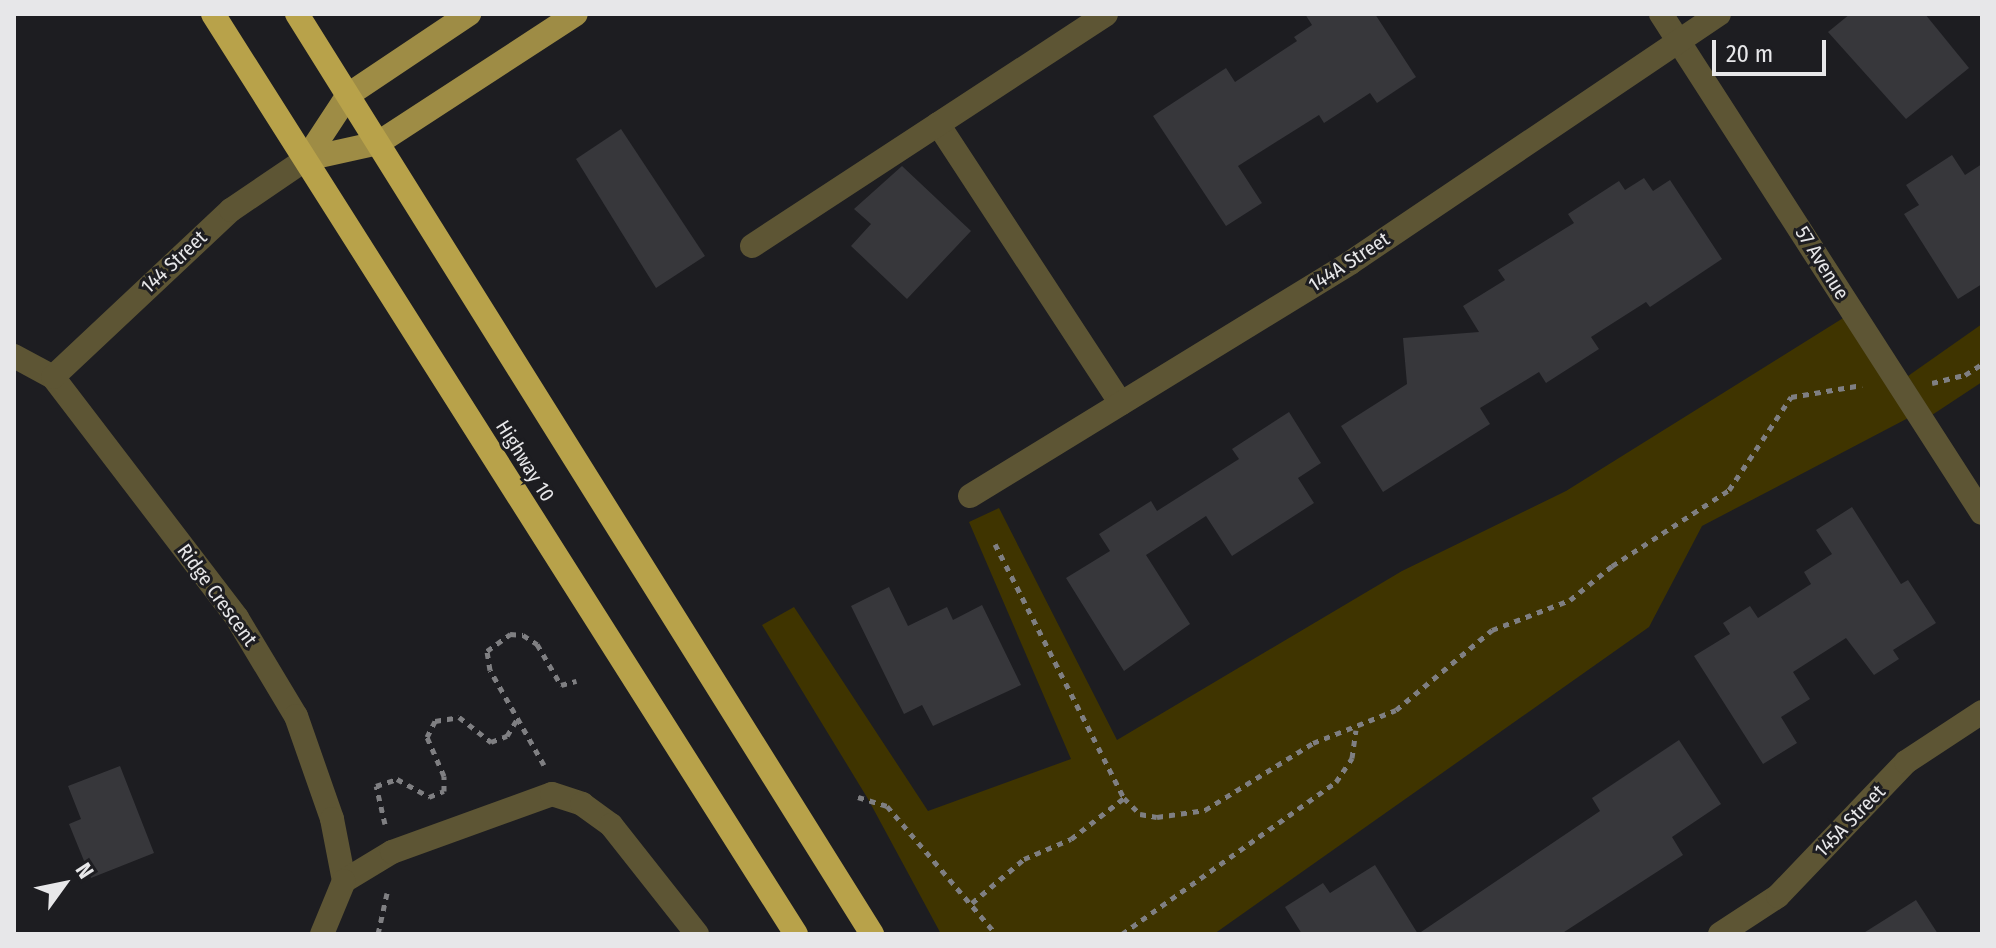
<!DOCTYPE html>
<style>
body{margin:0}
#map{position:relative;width:1996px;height:948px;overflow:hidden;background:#1d1d21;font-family:"Fira Sans Condensed",sans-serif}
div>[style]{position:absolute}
.green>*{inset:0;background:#3f3400}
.building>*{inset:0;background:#37373b}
.path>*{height:5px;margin-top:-2.5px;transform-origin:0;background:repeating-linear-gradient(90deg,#7f7f82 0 6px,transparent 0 12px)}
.minor>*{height:24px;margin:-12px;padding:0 12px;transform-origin:12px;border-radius:12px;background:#5d5534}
.major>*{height:24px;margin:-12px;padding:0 12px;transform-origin:12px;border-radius:12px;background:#9e8c45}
.highway>*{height:24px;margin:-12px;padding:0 12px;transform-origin:12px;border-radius:12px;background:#b8a24a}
span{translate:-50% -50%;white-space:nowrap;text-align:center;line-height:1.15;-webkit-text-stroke:6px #1d1d21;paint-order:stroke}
.street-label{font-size:20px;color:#e7e7e9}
.frame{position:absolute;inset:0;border:16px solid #e7e7e9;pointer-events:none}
.north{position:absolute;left:24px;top:844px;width:80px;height:80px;-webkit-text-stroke:6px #1d1d21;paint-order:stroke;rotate:57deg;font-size:22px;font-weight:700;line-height:32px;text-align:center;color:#e7e7e9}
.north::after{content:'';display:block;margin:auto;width:28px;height:36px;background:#e7e7e9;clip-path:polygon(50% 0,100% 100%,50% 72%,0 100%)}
.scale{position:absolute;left:1712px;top:40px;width:114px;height:36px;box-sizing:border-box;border:4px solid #e7e7e9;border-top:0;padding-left:10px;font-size:24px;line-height:28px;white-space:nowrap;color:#e7e7e9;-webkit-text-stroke:6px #1d1d21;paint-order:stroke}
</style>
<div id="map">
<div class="green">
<div style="clip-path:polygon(1848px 315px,1912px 416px,1702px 526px,1649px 627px,1214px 934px,941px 934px,868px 799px,762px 625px,794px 607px,928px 811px,1071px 759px,969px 522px,999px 508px,1117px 740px,1402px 571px,1566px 491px)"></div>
<div style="clip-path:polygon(1982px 324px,1982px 382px,1932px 415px,1908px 376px)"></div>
</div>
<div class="building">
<div style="clip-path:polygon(1305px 14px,1375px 14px,1416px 77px,1377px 103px,1370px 93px,1324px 123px,1319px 115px,1238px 166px,1262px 203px,1226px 226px,1153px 116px,1226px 68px,1235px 82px,1297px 41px,1294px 37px,1312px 25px)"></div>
<div style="clip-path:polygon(1850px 14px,1925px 14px,1969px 68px,1906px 119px,1828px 32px)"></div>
<div style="clip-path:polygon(621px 129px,705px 256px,656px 288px,576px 159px)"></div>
<div style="clip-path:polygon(1952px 155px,1965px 175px,1982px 164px,1982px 284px,1958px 299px,1904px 214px,1919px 205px,1906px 185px)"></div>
<div style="clip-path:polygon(902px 166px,971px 231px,907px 299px,851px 246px,871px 224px,854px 209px)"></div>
<div style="clip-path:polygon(1644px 178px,1653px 191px,1670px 180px,1722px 259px,1650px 307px,1646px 302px,1591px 337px,1599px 349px,1546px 383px,1539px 372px,1480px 408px,1490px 424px,1383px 492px,1341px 426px,1407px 384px,1403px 338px,1479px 332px,1463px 306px,1505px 280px,1498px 270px,1574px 223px,1568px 214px,1619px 181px,1625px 190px)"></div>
<div style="clip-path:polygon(1289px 412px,1321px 463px,1298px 478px,1314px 503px,1232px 556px,1206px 516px,1146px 555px,1190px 624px,1124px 671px,1066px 578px,1110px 551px,1099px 534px,1151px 501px,1157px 511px,1239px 459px,1232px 449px)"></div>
<div style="clip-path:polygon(1852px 507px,1901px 584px,1908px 580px,1936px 623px,1893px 650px,1899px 659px,1874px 675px,1846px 638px,1793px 672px,1810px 699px,1781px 717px,1797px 743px,1763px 764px,1694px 656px,1730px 634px,1723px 623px,1750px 606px,1758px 618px,1811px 584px,1804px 572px,1832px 554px,1816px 530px)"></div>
<div style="clip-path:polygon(889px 587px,908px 626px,947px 607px,953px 620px,982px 605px,1021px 685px,933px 726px,922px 705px,904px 714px,851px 606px)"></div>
<div style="clip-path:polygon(1679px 740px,1721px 804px,1672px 837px,1683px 855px,1561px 934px,1302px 934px,1285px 907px,1323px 883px,1330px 893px,1375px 865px,1418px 934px,1600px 811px,1592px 798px)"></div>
<div style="clip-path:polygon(120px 766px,154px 853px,91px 878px,69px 824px,81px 819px,68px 786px)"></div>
<div style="clip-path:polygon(1916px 900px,1938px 934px,1862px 934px)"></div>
</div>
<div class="path">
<div style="left:1932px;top:383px;width:34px;rotate:-14deg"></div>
<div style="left:1965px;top:375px;width:20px;rotate:-33deg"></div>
<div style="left:995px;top:544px;width:285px;rotate:63.1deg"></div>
<div style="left:1124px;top:798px;width:23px;rotate:45deg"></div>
<div style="left:1140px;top:814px;width:17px;rotate:10deg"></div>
<div style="left:1157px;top:817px;width:49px;rotate:-8.3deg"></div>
<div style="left:1205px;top:810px;width:127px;rotate:-31.8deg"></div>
<div style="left:1313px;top:743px;width:89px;rotate:-21.7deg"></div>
<div style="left:1396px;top:710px;width:125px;rotate:-39.8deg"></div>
<div style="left:1492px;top:630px;width:84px;rotate:-21deg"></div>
<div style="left:1570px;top:600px;width:54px;rotate:-39deg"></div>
<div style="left:1612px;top:566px;width:140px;rotate:-33deg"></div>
<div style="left:1729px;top:490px;width:112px;rotate:-56.3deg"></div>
<div style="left:1791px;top:397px;width:72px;rotate:-9.6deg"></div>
<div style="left:544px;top:765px;width:109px;rotate:-119.6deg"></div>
<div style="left:490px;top:670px;width:19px;rotate:-99deg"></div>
<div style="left:487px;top:651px;width:29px;rotate:-36deg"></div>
<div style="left:510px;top:634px;width:13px;rotate:4deg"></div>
<div style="left:523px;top:635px;width:17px;rotate:33deg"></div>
<div style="left:537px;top:644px;width:48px;rotate:59.7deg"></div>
<div style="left:561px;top:685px;width:16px;rotate:-15deg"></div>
<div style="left:858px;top:797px;width:30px;rotate:17deg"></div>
<div style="left:887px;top:806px;width:168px;rotate:49.6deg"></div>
<div style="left:385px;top:824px;width:39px;rotate:-103deg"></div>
<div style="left:376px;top:786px;width:22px;rotate:-18deg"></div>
<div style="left:397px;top:779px;width:37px;rotate:29deg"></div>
<div style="left:429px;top:797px;width:16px;rotate:-22deg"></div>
<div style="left:444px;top:791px;width:15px;rotate:-90deg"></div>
<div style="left:444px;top:776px;width:43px;rotate:-113.6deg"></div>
<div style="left:427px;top:737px;width:18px;rotate:-63deg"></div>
<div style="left:435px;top:721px;width:24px;rotate:-9deg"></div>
<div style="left:459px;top:717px;width:41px;rotate:38deg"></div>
<div style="left:491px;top:742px;width:17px;rotate:-21deg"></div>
<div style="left:507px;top:736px;width:21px;rotate:-59deg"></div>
<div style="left:972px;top:903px;width:68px;rotate:-40.2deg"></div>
<div style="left:1024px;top:859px;width:51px;rotate:-23.1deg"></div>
<div style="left:1071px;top:839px;width:67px;rotate:-37.7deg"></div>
<div style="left:378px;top:934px;width:42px;rotate:-77.6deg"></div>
<div style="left:1122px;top:934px;width:262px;rotate:-35.4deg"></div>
<div style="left:1336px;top:782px;width:29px;rotate:-56deg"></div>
<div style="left:1352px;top:758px;width:28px;rotate:-82deg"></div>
</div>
<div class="minor">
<div style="left:1661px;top:14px;width:593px;rotate:57.25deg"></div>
<div style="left:938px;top:124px;width:334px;rotate:56.8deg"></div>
<div style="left:752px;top:246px;width:423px;rotate:-33.2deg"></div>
<div style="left:14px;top:356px;width:44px;rotate:28.3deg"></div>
<div style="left:53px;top:377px;width:303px;rotate:52.6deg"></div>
<div style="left:237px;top:618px;width:114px;rotate:59deg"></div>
<div style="left:296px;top:716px;width:109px;rotate:70.7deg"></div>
<div style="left:332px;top:819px;width:63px;rotate:79deg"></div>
<div style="left:53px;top:377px;width:244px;rotate:-43.2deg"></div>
<div style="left:231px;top:210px;width:91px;rotate:-34.2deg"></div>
<div style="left:970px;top:496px;width:446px;rotate:-31.5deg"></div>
<div style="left:1350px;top:263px;width:445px;rotate:-34deg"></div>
<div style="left:344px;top:881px;width:56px;rotate:-31.1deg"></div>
<div style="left:392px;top:852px;width:170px;rotate:-19.9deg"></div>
<div style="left:552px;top:794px;width:32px;rotate:18deg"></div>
<div style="left:582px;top:804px;width:36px;rotate:36deg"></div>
<div style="left:611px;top:825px;width:139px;rotate:51.7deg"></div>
<div style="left:322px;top:934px;width:57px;rotate:-67.5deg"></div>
<div style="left:1720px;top:934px;width:69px;rotate:-33.2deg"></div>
<div style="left:1778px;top:896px;width:185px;rotate:-46.3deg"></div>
<div style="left:1906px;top:762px;width:91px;rotate:-33.3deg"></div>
</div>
<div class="major">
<div style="left:306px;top:159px;width:74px;rotate:-12.5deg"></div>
<div style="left:378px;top:143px;width:236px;rotate:-33.1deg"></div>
<div style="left:306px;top:159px;width:77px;rotate:-56.7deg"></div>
<div style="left:348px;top:95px;width:146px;rotate:-33.8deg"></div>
</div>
<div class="highway">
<div style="left:213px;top:14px;width:1089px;rotate:57.64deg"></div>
<div style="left:297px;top:14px;width:1085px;rotate:57.99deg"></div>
</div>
<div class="street-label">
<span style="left:174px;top:262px;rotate:-43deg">144 Street</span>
<span style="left:1349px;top:262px;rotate:-33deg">144A Street</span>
<span style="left:1822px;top:263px;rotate:58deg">57 Avenue</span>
<span style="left:525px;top:461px;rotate:58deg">Highway 10</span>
<span style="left:217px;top:595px;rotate:54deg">Ridge Crescent</span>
<span style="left:1850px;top:821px;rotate:-46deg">145A Street</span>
</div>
<div class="frame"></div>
<div class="north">N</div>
<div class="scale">20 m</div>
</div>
